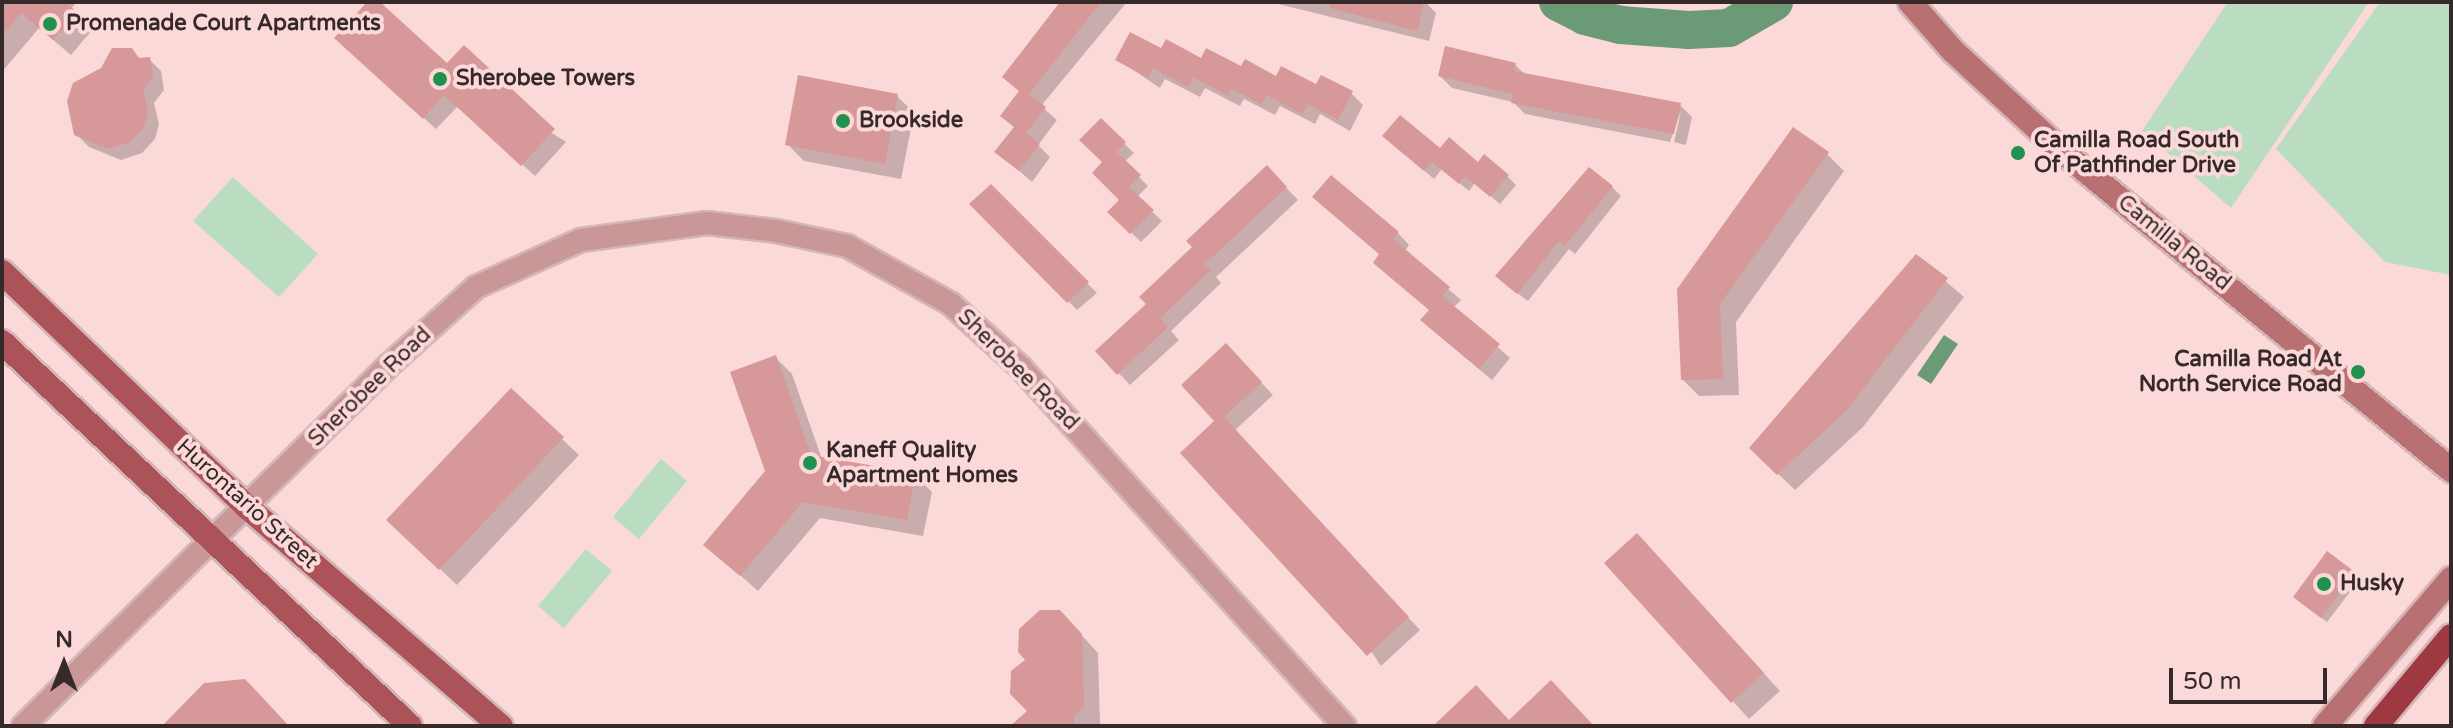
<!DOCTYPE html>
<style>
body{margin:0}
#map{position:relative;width:2453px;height:728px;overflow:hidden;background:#fcd9d9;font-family:"Varela Round",sans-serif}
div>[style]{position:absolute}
.green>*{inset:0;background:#badcc1}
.water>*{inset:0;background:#6b9a76}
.shadow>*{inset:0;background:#0003}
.river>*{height:38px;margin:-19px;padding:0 19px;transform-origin:19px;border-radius:19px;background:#6b9a76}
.building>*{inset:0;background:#d69898}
.roads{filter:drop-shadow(2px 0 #d4b6b6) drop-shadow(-2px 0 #d4b6b6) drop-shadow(0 2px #d4b6b6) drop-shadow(0 -2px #d4b6b6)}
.street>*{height:22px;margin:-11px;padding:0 11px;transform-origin:11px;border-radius:11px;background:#c99797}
.secondary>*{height:24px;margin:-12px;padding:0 12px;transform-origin:12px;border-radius:12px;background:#b87072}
.primary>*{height:24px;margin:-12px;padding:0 12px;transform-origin:12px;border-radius:12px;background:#ab5358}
.highway>*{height:24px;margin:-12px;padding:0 12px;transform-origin:12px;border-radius:12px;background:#9e3841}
.dots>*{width:22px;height:22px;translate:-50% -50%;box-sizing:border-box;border:4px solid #fcd9d9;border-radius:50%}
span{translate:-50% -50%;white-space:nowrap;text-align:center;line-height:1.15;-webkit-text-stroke:8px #fcd9d9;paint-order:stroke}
.poi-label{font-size:22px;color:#362929;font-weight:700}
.left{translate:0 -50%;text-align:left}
.right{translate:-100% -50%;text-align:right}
.street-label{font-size:22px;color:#362929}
.frame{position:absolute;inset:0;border:4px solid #362929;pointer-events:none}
.north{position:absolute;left:24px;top:624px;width:80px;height:80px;-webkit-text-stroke:6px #fcd9d9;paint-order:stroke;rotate:0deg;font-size:22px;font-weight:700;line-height:32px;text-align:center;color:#362929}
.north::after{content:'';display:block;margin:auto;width:28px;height:36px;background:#362929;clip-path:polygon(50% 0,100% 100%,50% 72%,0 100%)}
.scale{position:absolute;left:2169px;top:668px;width:158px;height:36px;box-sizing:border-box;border:4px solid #362929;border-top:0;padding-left:10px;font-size:24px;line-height:28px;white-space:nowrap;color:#362929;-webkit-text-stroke:6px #fcd9d9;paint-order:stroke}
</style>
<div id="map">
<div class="green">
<div style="clip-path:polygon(2228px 2px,2369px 2px,2231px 208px,2142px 131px)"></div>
<div style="clip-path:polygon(2380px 2px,2451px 2px,2451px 275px,2385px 262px,2276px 149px)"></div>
<div style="clip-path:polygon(233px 177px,318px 254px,279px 297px,193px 221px)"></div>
<div style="clip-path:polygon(661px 459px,687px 481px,639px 539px,613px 517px)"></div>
<div style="clip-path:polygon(586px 549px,612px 571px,564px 628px,538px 606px)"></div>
</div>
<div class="water">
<div style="clip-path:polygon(1944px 335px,1958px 344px,1931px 384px,1917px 375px)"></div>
</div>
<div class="shadow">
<div style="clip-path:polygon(2px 2px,77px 2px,71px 9px,92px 30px,71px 55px,39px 28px,2px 72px)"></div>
<div style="clip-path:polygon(370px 2px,377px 2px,447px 66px,566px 142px,535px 176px,458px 106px,436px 129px,349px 50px)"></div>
<div style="clip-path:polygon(1063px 2px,1127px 2px,1041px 106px,1057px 120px,1038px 145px,1050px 157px,1032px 182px,997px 152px,1015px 128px,1003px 116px,1021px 92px,1005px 77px)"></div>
<div style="clip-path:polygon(1270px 2px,1425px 2px,1436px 13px,1429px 41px)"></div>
<div style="clip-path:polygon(1162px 51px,1351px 93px,1363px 105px,1350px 131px,1320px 114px,1315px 124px,1280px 106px,1275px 115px,1244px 99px,1240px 106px,1205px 88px,1200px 97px,1165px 79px,1160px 88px,1117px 59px)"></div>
<div style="clip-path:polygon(149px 59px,161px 71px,164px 90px,154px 103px,159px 124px,155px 139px,142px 153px,121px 160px,89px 147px,76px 134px,140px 60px)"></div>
<div style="clip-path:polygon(1515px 65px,1526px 75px,1680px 105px,1692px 117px,1686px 145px,1674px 142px,1681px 111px,1670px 142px,1525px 114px,1513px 102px,1452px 88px,1440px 76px)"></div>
<div style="clip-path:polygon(897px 96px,914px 113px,901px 179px,804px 161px,787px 144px)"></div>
<div style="clip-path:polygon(1101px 121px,1134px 153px,1124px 162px,1148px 186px,1137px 197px,1162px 221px,1141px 242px,1110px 212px,1121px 200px,1105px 162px)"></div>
<div style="clip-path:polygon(1394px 145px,1441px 151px,1507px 176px,1516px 185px,1500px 204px,1475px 183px,1469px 191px,1442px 169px,1434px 179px)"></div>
<div style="clip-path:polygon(1827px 154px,1844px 171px,1736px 322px,1739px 395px,1699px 396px,1682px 379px,1679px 290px)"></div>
<div style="clip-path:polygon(1267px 168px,1298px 200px,1216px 277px,1221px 283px,1171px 331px,1179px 340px,1130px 385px,1098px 351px,1148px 304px)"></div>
<div style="clip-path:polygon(991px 187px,1097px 293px,1077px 310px,972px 204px)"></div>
<div style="clip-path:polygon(1612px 187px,1621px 196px,1575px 254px,1569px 249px,1528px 301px,1506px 285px)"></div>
<div style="clip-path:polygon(1327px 209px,1398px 233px,1409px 245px,1405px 251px,1461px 300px,1453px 308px,1510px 358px,1492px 380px,1435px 332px,1430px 311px,1381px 255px)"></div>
<div style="clip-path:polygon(1916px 256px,1964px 297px,1863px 427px,1795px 490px,1751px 448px)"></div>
<div style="clip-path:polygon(775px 357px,792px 374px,822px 459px,915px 475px,932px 492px,923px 536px,820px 518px,758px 591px,706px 545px,768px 471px)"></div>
<div style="clip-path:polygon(1238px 358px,1273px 395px,1234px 431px,1420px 630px,1381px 666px,1217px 421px)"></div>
<div style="clip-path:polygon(562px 439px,579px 455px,457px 585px,406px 537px)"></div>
<div style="clip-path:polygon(1654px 552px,1780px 691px,1749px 719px,1607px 563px)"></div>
<div style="clip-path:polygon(2354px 573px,2360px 579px,2327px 622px,2301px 603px)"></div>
<div style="clip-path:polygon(1077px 630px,1098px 653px,1100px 724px,1013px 726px,1030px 712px)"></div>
</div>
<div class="river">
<div style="left:1558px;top:2px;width:30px;rotate:27deg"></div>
<div style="left:1585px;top:16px;width:36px;rotate:14deg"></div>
<div style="left:1620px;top:25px;width:69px;rotate:4.1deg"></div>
<div style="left:1689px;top:30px;width:40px;rotate:-2.9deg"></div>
<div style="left:1729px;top:28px;width:52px;rotate:-30deg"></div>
</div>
<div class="building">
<div style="clip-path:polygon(2px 2px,65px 2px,77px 12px,53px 40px,21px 13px,2px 36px)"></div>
<div style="clip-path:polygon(367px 2px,380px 2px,447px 63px,464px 45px,555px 129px,521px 166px,444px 95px,423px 119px,334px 38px)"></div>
<div style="clip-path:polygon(1060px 2px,1101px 2px,1029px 94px,1046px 107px,1026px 133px,1040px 144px,1019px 171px,994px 152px,1014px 127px,1000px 116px,1019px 91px,1002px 77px)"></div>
<div style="clip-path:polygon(1331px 2px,1424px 2px,1417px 31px,1330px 8px)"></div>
<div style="clip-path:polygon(1130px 32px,1161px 48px,1166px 39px,1201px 58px,1206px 48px,1241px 66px,1245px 59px,1276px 76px,1281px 66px,1316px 84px,1321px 75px,1353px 91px,1338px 120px,1308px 104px,1302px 114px,1267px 95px,1262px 105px,1232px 89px,1228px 96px,1193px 77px,1188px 87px,1153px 68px,1148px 78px,1115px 60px)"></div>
<div style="clip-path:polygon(1445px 46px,1516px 63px,1514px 71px,1681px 103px,1674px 134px,1511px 103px,1513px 94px,1438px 76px)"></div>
<div style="clip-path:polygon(112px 48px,132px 48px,139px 58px,150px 57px,153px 77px,143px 90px,148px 110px,144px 127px,130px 142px,107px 149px,74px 135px,67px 101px,73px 83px,101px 68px)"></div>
<div style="clip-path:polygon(798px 75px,898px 94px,885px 164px,785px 145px)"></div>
<div style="clip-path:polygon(1400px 115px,1440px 148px,1449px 137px,1478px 162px,1484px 154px,1509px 175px,1490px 197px,1465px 176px,1459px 184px,1432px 162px,1424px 171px,1382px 136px)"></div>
<div style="clip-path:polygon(1101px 118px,1126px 142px,1117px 152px,1141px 175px,1129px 187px,1154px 210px,1130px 234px,1107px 212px,1119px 200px,1092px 173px,1102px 162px,1079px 140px)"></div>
<div style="clip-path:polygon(1793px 127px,1829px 152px,1720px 304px,1723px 379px,1681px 380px,1677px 289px)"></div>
<div style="clip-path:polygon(1267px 165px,1287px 187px,1205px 264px,1211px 270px,1160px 318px,1168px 327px,1117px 375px,1095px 351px,1146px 304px,1139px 297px,1192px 247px,1186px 241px)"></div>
<div style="clip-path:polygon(1589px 167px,1613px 186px,1565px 246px,1559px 241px,1517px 294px,1495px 276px)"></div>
<div style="clip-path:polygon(1331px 175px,1399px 232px,1393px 239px,1450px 287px,1442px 296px,1500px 344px,1479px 369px,1420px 320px,1429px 310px,1373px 263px,1379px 254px,1312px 197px)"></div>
<div style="clip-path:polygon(991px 184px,1089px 282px,1067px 303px,969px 204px)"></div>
<div style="clip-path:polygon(1916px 254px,1948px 278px,1847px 410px,1777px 475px,1749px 448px)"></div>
<div style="clip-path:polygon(1226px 343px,1262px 382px,1224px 417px,1409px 617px,1367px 656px,1180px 453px,1214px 421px,1181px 385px)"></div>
<div style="clip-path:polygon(776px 355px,811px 455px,916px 473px,907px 520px,803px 502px,740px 576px,703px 545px,765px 471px,730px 372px)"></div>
<div style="clip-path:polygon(511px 388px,564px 437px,439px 570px,386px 520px)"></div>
<div style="clip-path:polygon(1637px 533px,1764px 673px,1731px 703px,1604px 563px)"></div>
<div style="clip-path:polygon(2327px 551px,2355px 572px,2321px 618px,2293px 597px)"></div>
<div style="clip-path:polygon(1040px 610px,1060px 610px,1082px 634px,1084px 707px,1074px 715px,1074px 726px,1010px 726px,1027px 711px,1010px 694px,1011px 671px,1025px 660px,1018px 652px,1019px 629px)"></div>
<div style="clip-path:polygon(245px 679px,289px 726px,162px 726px,204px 683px)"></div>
<div style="clip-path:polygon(1551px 680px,1594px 726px,1433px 726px,1476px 685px,1509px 720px)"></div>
</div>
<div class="roads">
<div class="street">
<div style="left:23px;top:726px;width:513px;rotate:-44.6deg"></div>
<div style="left:388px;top:366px;width:118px;rotate:-41.9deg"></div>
<div style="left:476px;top:287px;width:115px;rotate:-24.1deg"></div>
<div style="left:581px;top:240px;width:127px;rotate:-7.7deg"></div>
<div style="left:707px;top:223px;width:69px;rotate:6.6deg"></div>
<div style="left:776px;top:231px;width:73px;rotate:11.9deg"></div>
<div style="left:847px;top:246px;width:119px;rotate:29.1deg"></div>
<div style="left:951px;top:304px;width:95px;rotate:42.4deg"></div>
<div style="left:1021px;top:368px;width:483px;rotate:47.9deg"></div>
</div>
<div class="secondary">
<div style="left:1910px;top:2px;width:65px;rotate:48.7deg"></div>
<div style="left:1953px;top:51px;width:152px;rotate:42.6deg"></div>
<div style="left:2065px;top:154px;width:499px;rotate:39.3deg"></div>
<div style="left:2325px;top:726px;width:194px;rotate:-49.4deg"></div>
</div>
<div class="primary">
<div style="left:2px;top:272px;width:341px;rotate:43.8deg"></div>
<div style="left:248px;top:508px;width:334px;rotate:40.8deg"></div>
<div style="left:2px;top:342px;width:560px;rotate:43.26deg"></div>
</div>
<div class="highway">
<div style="left:2376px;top:726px;width:117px;rotate:-50.2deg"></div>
</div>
</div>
<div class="dots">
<div style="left:50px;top:24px;background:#21924d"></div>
<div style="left:440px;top:79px;background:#21924d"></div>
<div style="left:843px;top:121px;background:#21924d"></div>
<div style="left:2018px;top:153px;background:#21924d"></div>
<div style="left:2358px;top:372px;background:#21924d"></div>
<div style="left:810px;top:463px;background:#21924d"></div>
<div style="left:2324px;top:584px;background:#21924d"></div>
</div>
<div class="poi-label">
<span class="left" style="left:66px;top:24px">Promenade Court Apartments</span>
<span class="left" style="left:456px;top:79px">Sherobee Towers</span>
<span class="left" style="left:859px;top:121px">Brookside</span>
<span class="left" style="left:2034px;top:153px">Camilla Road South<br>Of Pathfinder Drive</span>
<span class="right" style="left:2342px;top:372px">Camilla Road At<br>North Service Road</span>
<span class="left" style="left:826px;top:463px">Kaneff Quality<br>Apartment Homes</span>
<span class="left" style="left:2340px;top:584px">Husky</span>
</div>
<div class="street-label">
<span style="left:2174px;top:243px;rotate:39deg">Camilla Road</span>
<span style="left:1018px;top:370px;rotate:45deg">Sherobee Road</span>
<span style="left:370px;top:387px;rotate:-44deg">Sherobee Road</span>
<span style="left:247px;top:504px;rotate:42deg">Hurontario Street</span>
</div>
<div class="frame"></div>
<div class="north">N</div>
<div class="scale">50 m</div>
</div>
